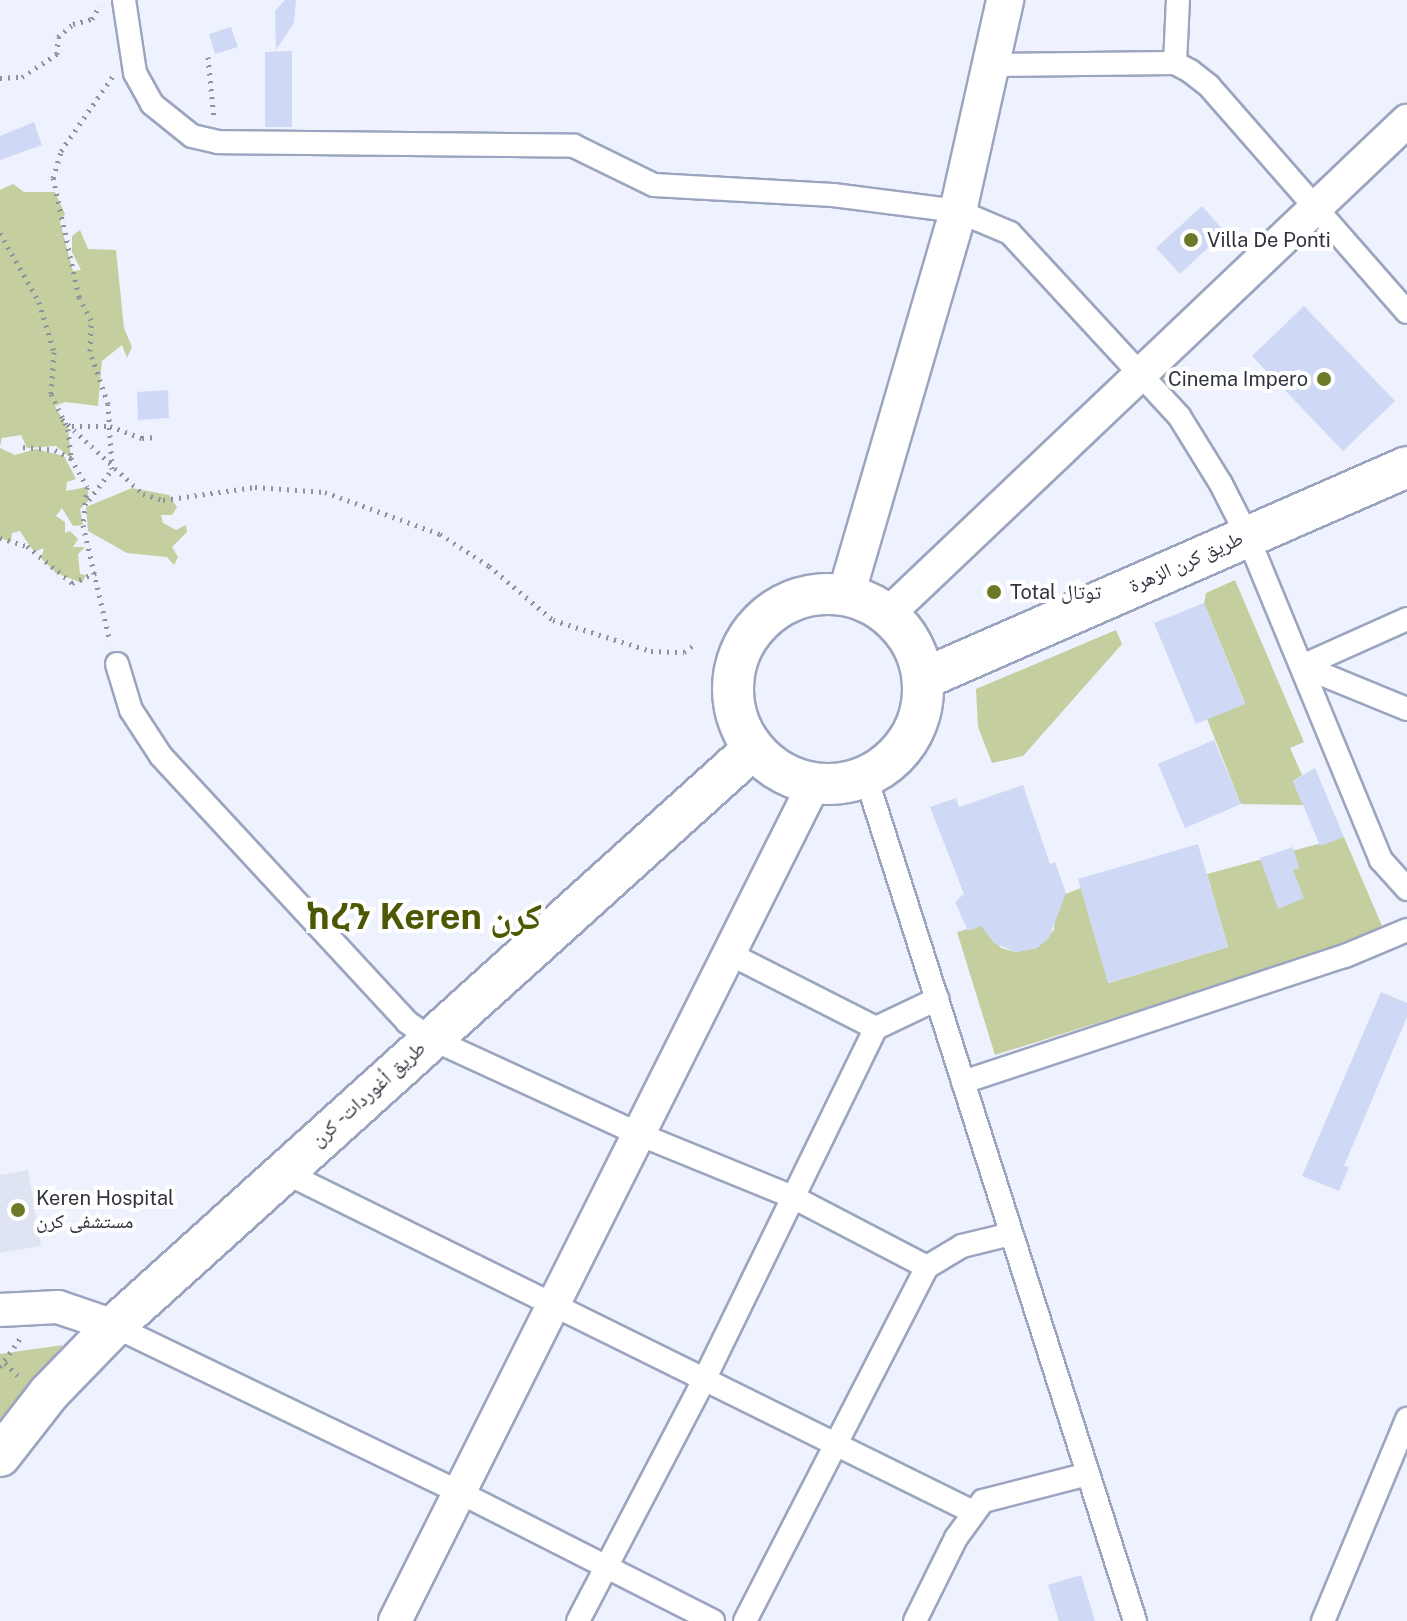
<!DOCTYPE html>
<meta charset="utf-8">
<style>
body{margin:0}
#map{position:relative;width:1407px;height:1621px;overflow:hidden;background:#eef2fe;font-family:"Public Sans","Noto Naskh Arabic","Noto Sans Ethiopic",sans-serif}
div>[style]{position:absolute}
.built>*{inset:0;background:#dfe4f2}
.green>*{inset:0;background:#c4ce9e}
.building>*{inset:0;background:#cfd9f5}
.path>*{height:5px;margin-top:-2.5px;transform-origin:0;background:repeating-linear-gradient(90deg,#8e929d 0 2px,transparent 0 8px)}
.roads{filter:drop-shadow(2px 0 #9ba5bf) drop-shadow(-2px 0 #9ba5bf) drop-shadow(0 2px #9ba5bf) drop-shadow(0 -2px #9ba5bf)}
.street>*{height:22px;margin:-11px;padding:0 11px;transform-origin:11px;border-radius:11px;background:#fff}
.secondary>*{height:32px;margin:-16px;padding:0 16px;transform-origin:16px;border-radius:16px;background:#fff}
.primary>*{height:36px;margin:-18px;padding:0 18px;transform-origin:18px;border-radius:18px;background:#fff}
.highway>*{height:40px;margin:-20px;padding:0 20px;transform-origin:20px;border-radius:20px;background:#fff}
.highway>.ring{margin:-20px;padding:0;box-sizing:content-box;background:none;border:40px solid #fff;border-radius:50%}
.dots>*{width:22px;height:22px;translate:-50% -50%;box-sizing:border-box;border:4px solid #fff;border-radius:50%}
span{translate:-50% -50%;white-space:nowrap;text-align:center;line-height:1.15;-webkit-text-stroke:8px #fff;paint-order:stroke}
.poi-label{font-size:20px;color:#30343f}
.left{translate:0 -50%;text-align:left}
.right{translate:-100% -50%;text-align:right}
.street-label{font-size:20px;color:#30343f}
.town-label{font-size:36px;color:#4e5803;font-weight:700}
</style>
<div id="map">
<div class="built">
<div style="clip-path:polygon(28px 1170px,41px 1246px,0 1253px,0 1175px)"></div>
</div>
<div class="green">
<div style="clip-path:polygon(13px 184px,24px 192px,55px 192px,65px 214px,60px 222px,73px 271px,81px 270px,72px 252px,72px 236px,80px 230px,88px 249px,116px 250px,124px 328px,132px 347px,127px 358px,122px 345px,102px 361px,98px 406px,65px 402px,55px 406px,68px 429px,71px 458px,56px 446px,27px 448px,21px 435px,2px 438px,0 446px,0 190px)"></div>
<div style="clip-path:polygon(0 448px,15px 455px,36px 449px,64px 456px,76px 479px,67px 482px,66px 491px,87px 487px,89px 500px,80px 509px,83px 525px,73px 526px,62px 508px,56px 516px,65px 522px,65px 533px,70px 531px,78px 539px,73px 547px,85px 547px,78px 554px,80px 574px,86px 575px,82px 583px,56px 573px,41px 558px,44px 548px,34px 552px,20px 531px,12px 533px,11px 542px,0 538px)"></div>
<div style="clip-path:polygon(132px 488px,169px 495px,177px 507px,172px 515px,161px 515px,163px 523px,176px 530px,186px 525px,187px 532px,172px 547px,178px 557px,174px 565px,167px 557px,127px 553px,88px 531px,86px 507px)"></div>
<div style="clip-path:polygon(1235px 580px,1304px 742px,1290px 748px,1302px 775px,1293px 781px,1303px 805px,1241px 804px,1207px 719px,1245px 703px,1204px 603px,1206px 593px)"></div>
<div style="clip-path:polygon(1116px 630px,1122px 644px,1023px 756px,992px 763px,978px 727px,976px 689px)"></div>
<div style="clip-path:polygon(1344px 837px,1385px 933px,995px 1055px,957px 932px,982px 925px,1001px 948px,1016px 952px,1037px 948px,1054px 930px,1055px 898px,1081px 888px,1109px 983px,1228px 947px,1207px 874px)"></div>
<div style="clip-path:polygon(63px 1345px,8px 1409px,0 1419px,0 1354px)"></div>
</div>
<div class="building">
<div style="clip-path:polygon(285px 0,296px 0,294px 23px,276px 50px,275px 11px)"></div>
<div style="clip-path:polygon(231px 27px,238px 47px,215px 54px,209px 34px)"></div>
<div style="clip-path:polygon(292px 51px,292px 127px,265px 127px,265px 52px)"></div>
<div style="clip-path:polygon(34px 122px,42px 145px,0 160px,0 136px)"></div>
<div style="clip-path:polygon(1202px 206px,1225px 232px,1180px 274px,1156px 248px)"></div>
<div style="clip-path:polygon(1304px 306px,1395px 401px,1343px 451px,1252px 356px)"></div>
<div style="clip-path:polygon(168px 390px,169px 418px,138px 420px,137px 392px)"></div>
<div style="clip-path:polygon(1204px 603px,1245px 704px,1196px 724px,1154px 623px)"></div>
<div style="clip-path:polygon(1214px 740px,1241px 804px,1185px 828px,1158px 764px)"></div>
<div style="clip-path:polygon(1315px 768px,1344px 837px,1320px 846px,1293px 781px)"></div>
<div style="clip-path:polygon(1023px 785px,1050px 864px,1055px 862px,1066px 893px,1049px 938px,1037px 948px,1016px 952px,994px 943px,981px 926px,968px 931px,955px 902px,964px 894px,930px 807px,956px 798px,959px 807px)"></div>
<div style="clip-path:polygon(1198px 844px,1228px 947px,1108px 983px,1078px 879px)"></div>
<div style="clip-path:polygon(1293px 847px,1299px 868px,1293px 870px,1304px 898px,1278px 909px,1260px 858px)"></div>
<div style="clip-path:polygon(1381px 992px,1407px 1003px,1407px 1017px,1344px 1166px,1349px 1167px,1339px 1191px,1302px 1176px)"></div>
<div style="clip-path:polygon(1081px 1575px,1095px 1621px,1059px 1621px,1048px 1585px)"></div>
</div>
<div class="path">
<div style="left:208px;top:57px;width:62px;rotate:84.5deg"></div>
<div style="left:0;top:78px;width:22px;rotate:-3deg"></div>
<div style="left:22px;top:77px;width:42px;rotate:-33.3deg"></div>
<div style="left:57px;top:54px;width:17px;rotate:-87deg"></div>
<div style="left:58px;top:37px;width:20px;rotate:-41deg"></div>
<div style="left:73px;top:24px;width:20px;rotate:-15deg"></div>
<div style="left:92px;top:19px;width:16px;rotate:-60deg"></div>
<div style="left:0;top:233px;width:79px;rotate:60.5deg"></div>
<div style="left:39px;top:302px;width:52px;rotate:73.3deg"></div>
<div style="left:54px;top:352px;width:42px;rotate:94.1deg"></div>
<div style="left:51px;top:394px;width:39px;rotate:64deg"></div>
<div style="left:68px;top:429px;width:29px;rotate:84deg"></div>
<div style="left:71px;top:458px;width:33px;rotate:61deg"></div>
<div style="left:87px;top:487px;width:38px;rotate:96deg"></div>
<div style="left:83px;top:525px;width:120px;rotate:77deg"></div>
<div style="left:62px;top:419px;width:110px;rotate:42.8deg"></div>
<div style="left:143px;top:494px;width:21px;rotate:17deg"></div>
<div style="left:163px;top:500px;width:93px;rotate:-8deg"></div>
<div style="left:255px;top:487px;width:70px;rotate:4.1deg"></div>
<div style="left:325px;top:492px;width:122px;rotate:20.1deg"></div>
<div style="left:440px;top:534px;width:59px;rotate:33.1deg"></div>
<div style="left:489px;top:566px;width:84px;rotate:40.2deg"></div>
<div style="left:553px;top:620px;width:103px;rotate:17.6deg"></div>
<div style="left:651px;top:651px;width:33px;rotate:2deg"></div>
<div style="left:684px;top:652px;width:12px;rotate:-35deg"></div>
<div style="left:72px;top:426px;width:38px"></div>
<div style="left:110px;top:426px;width:34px;rotate:21deg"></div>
<div style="left:142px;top:438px;width:16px;rotate:-4deg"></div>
<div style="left:23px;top:447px;width:32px;rotate:5deg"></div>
<div style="left:55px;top:450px;width:18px;rotate:27deg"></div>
<div style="left:89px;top:500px;width:39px;rotate:-53deg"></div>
<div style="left:112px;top:469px;width:65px;rotate:-93.5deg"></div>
<div style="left:108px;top:404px;width:56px;rotate:-108.8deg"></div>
<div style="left:90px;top:351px;width:31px;rotate:-88deg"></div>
<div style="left:91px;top:320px;width:26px;rotate:-118deg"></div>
<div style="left:79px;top:297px;width:122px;rotate:-102.3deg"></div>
<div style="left:53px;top:178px;width:28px;rotate:-73deg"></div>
<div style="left:61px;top:151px;width:91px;rotate:-55.3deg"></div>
<div style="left:0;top:538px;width:28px;rotate:17deg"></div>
<div style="left:27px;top:546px;width:58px;rotate:39.4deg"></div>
<div style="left:72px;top:583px;width:26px;rotate:-23deg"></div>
<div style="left:5px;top:1363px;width:20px;rotate:45deg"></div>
<div style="left:0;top:1367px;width:39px;rotate:-55deg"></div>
</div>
<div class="roads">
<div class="street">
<div style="left:124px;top:0;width:74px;rotate:81.4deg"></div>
<div style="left:135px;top:73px;width:35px;rotate:61deg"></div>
<div style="left:152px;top:104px;width:51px;rotate:38.7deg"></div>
<div style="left:192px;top:136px;width:27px;rotate:13deg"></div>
<div style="left:218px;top:142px;width:356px;rotate:0.6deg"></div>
<div style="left:574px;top:146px;width:89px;rotate:26deg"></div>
<div style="left:654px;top:185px;width:179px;rotate:3.2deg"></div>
<div style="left:833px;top:195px;width:126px;rotate:7.3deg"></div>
<div style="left:958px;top:211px;width:56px;rotate:22.9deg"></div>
<div style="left:1010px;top:233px;width:249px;rotate:47.3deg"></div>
<div style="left:1179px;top:416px;width:80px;rotate:58.3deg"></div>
<div style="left:1221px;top:484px;width:57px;rotate:63deg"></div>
<div style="left:1247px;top:535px;width:352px;rotate:67.6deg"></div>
<div style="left:1381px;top:860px;width:39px;rotate:48deg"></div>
<div style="left:1175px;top:63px;width:63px;rotate:-87.3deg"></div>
<div style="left:992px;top:65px;width:183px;rotate:-0.6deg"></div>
<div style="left:1175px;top:63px;width:17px;rotate:28deg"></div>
<div style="left:1190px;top:71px;width:24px;rotate:38deg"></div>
<div style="left:1209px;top:86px;width:300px;rotate:48.8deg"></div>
<div style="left:1407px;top:619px;width:115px;rotate:155.9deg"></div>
<div style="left:1302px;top:666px;width:113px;rotate:22.3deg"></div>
<div style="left:117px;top:664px;width:48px;rotate:73.1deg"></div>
<div style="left:131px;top:710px;width:55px;rotate:56.9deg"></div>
<div style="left:161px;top:756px;width:362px;rotate:47.2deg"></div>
<div style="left:407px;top:1022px;width:28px;rotate:35deg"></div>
<div style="left:430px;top:1038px;width:232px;rotate:24.7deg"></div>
<div style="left:641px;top:1135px;width:164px;rotate:22.2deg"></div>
<div style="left:793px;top:1197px;width:151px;rotate:27.6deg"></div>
<div style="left:866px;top:777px;width:886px;rotate:72.32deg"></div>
<div style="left:732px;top:955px;width:161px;rotate:26.9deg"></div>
<div style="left:963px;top:1082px;width:402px;rotate:-18.3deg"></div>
<div style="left:1345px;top:956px;width:67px;rotate:-22.8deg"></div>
<div style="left:282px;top:1171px;width:768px;rotate:26.26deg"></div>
<div style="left:114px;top:1326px;width:383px;rotate:25.7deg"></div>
<div style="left:459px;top:1492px;width:285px;rotate:26.9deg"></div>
<div style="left:578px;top:1621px;width:274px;rotate:-62.4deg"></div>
<div style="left:705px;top:1378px;width:390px;rotate:-64deg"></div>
<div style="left:876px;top:1028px;width:68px;rotate:-25.4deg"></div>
<div style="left:745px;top:1621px;width:398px;rotate:-62.8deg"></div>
<div style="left:927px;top:1267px;width:41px;rotate:-31deg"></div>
<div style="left:962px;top:1246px;width:50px;rotate:-13.8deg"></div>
<div style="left:915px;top:1621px;width:93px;rotate:-63.7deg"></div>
<div style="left:956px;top:1538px;width:46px;rotate:-53.9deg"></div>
<div style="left:983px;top:1501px;width:108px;rotate:-14.4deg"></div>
<div style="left:1323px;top:1621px;width:219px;rotate:-67.4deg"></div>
</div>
<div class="secondary">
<div style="left:888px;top:614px;width:716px;rotate:-43.53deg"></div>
<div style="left:0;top:1310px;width:58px;rotate:-3deg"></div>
<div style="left:58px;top:1307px;width:59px;rotate:18.7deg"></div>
<div style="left:395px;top:1621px;width:936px;rotate:-63.41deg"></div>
</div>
<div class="primary">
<div style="left:846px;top:595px;width:400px;rotate:-73.7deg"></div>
<div style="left:958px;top:211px;width:216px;rotate:-77.4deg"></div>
</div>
<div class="highway">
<div class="ring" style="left:733px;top:594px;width:150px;height:150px"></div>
<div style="left:923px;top:679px;width:528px;rotate:-23.65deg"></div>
<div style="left:0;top:1456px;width:80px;rotate:-52.1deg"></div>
<div style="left:49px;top:1393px;width:93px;rotate:-45.9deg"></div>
<div style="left:114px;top:1326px;width:861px;rotate:-42.08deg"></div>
</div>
</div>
<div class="dots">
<div style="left:1191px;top:240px;background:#6c7926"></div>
<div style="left:1324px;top:379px;background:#6c7926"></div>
<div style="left:994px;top:592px;background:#6c7926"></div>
<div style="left:18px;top:1210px;background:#6c7926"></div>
</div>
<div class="poi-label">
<span class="left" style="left:1207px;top:240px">Villa De Ponti</span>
<span class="right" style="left:1308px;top:379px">Cinema Impero</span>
<span class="left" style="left:1010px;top:592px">Total توتال</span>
<span class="left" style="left:36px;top:1210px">Keren Hospital<br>مستشفى كرن</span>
</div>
<div class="street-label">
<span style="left:1186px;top:562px;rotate:-24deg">طريق كرن الزهرة</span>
<span style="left:368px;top:1094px;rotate:-42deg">طريق أغوردات - كرن</span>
</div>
<div class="town-label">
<span style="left:424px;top:917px">ከረን Keren كرن</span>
</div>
</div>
